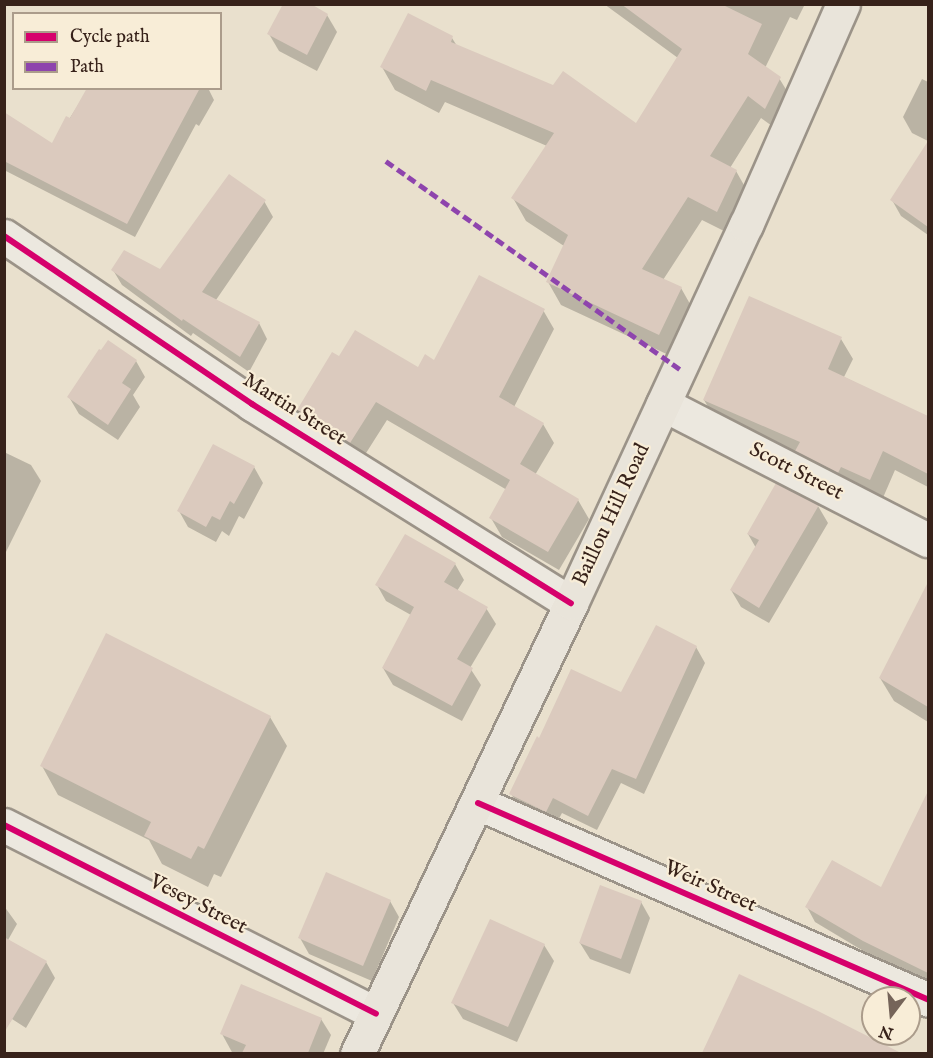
<!DOCTYPE html>
<style>
body{margin:0}
#map{position:relative;width:933px;height:1058px;overflow:hidden;background:#e9e0cd;font-family:"IM FELL English",serif}
div>[style]{position:absolute}
.shadow>*{inset:0;background:#0003}
.building>*{inset:0;background:#dbcabe}
.roads{filter:drop-shadow(2px 0 #9b9388) drop-shadow(-2px 0 #9b9388) drop-shadow(0 2px #9b9388) drop-shadow(0 -2px #9b9388)}
.street>*{height:33px;margin:-16.5px;padding:0 16.5px;transform-origin:16.5px;border-radius:16.5px;background:#ece8df}
.primary>*{height:33px;margin:-16.5px;padding:0 16.5px;transform-origin:16.5px;border-radius:16.5px;background:#e9e4da}
.quiet>*{height:4.5px;margin-top:-2.25px;transform-origin:0;background:repeating-linear-gradient(90deg,#8e44ad 0 9px,transparent 0 13.5px)}
.cycleway>*{height:6px;margin:-3px;padding:0 3px;transform-origin:3px;border-radius:3px;background:#d6006c}
span{translate:-50% -50%;white-space:nowrap;text-align:center;line-height:1.15;-webkit-text-stroke:4.5px #f8edd7;paint-order:stroke}
.street-label{font-size:21px;color:#37221a}
.frame{position:absolute;inset:0;border:6px solid #37221a;pointer-events:none}
.legend{position:absolute;left:12px;top:12px;width:210px;height:78px;box-sizing:border-box;background:#f8edd7;border:2px solid #ab9c8b;margin:0;padding:8px 10px;list-style:none;font-size:18px;color:#37221a}
.legend li{display:flex;align-items:center;gap:12px;height:30px}
.legend b{width:30px;border:2px solid #ab9c8b}
.north{position:absolute;left:861px;top:986px;width:60px;height:60px;box-sizing:border-box;background:#f8edd7;border:2px solid #ab9c8b;border-radius:50%;rotate:196deg;font-size:16px;font-weight:700;line-height:24px;text-align:center;color:#37221a}
.north::after{content:'';display:block;margin:auto;width:21px;height:27px;background:#756459;clip-path:polygon(50% 0,100% 100%,50% 72%,0 100%)}
</style>
<div id="map">
<div class="shadow">
<div style="clip-path:polygon(604px 4px,805px 4px,797px 20px,790px 17px,765px 68px,779px 78px,793px 101px,779px 131px,761px 118px,730px 168px,736px 171px,749px 194px,730px 234px,702px 220px,663px 280px,681px 288px,694px 311px,673px 357px,561px 305px,548px 282px,564px 246px,526px 221px,513px 198px,547px 146px,445px 102px,439px 113px,395px 90px,382px 67px,452px 38px,457px 46px,636px 125px,678px 58px)"></div>
<div style="clip-path:polygon(327px 15px,337px 32px,317px 71px,279px 51px,269px 34px)"></div>
<div style="clip-path:polygon(922px 79px,928px 82px,928px 141px,912px 133px,903px 117px)"></div>
<div style="clip-path:polygon(89px 88px,208px 88px,214px 100px,199px 126px,196px 124px,135px 237px,4px 170px,4px 114px,52px 146px)"></div>
<div style="clip-path:polygon(928px 144px,928px 235px,901px 216px,892px 200px)"></div>
<div style="clip-path:polygon(264px 201px,273px 217px,216px 300px,259px 323px,267px 339px,249px 372px,193px 333px,191px 336px,122px 285px,113px 270px,160px 271px)"></div>
<div style="clip-path:polygon(543px 310px,554px 329px,514px 407px,543px 424px,554px 443px,535px 475px,578px 500px,589px 519px,559px 570px,502px 537px,491px 518px,507px 490px,387px 420px,361px 461px,310px 429px,299px 410px,339px 358px,419px 369px)"></div>
<div style="clip-path:polygon(841px 339px,853px 359px,844px 377px,928px 418px,928px 487px,895px 470px,882px 500px,716px 420px,704px 400px)"></div>
<div style="clip-path:polygon(136px 361px,145px 377px,133px 395px,140px 407px,118px 440px,79px 414px,69px 397px)"></div>
<div style="clip-path:polygon(4px 452px,31px 465px,41px 481px,4px 556px)"></div>
<div style="clip-path:polygon(254px 467px,263px 483px,244px 519px,239px 516px,229px 536px,222px 531px,216px 542px,188px 527px,179px 511px)"></div>
<div style="clip-path:polygon(818px 506px,828px 523px,769px 623px,741px 607px,731px 590px,756px 548px,748px 534px)"></div>
<div style="clip-path:polygon(455px 564px,464px 580px,457px 591px,486px 608px,496px 624px,470px 668px,481px 685px,462px 721px,393px 685px,383px 668px,411px 615px,386px 601px,377px 585px)"></div>
<div style="clip-path:polygon(919px 603px,928px 607px,928px 722px,894px 701px,880px 678px)"></div>
<div style="clip-path:polygon(696px 647px,705px 663px,644px 794px,621px 783px,597px 830px,562px 813px,555px 826px,519px 809px,511px 793px,540px 740px,621px 694px)"></div>
<div style="clip-path:polygon(270px 717px,287px 746px,221px 877px,214px 874px,208px 887px,162px 864px,149px 840px,58px 795px,42px 766px)"></div>
<div style="clip-path:polygon(908px 835px,928px 845px,928px 983px,870px 955px,815px 922px,807px 907px,881px 889px)"></div>
<div style="clip-path:polygon(390px 901px,399px 917px,372px 981px,309px 954px,300px 938px)"></div>
<div style="clip-path:polygon(641px 902px,650px 918px,630px 974px,590px 959px,580px 943px)"></div>
<div style="clip-path:polygon(4px 906px,17px 924px,8px 940px,46px 962px,55px 978px,26px 1028px,12px 1019px,4px 1031px)"></div>
<div style="clip-path:polygon(544px 945px,554px 961px,517px 1042px,463px 1019px,453px 1003px)"></div>
<div style="clip-path:polygon(740px 976px,886px 1048px,890px 1054px,704px 1054px)"></div>
<div style="clip-path:polygon(321px 1019px,331px 1035px,323px 1054px,233px 1054px,222px 1034px)"></div>
</div>
<div class="building">
<div style="clip-path:polygon(283px 4px,311px 4px,328px 14px,307px 55px,267px 34px)"></div>
<div style="clip-path:polygon(621px 4px,721px 4px,762px 24px,748px 54px,781px 77px,765px 109px,748px 96px,710px 156px,737px 170px,717px 212px,688px 197px,642px 269px,682px 287px,659px 335px,546px 282px,568px 235px,511px 198px,554px 133px,431px 80px,426px 91px,380px 67px,408px 13px,453px 36px,451px 42px,553px 85px,563px 71px,636px 123px,682px 49px)"></div>
<div style="clip-path:polygon(87px 88px,200px 88px,127px 224px,4px 161px,4px 112px,52px 143px,66px 116px,70px 118px)"></div>
<div style="clip-path:polygon(928px 141px,928px 227px,890px 200px)"></div>
<div style="clip-path:polygon(229px 174px,266px 200px,202px 292px,260px 322px,240px 357px,183px 319px,182px 321px,111px 270px,124px 250px,160px 269px)"></div>
<div style="clip-path:polygon(479px 275px,545px 309px,499px 397px,544px 423px,520px 464px,579px 499px,548px 552px,489px 518px,510px 480px,376px 402px,350px 443px,297px 410px,332px 352px,339px 356px,355px 330px,418px 367px,425px 354px,434px 360px)"></div>
<div style="clip-path:polygon(749px 296px,842px 337px,828px 369px,928px 416px,928px 474px,883px 451px,870px 480px,841px 467px,838px 473px,795px 451px,800px 442px,703px 400px)"></div>
<div style="clip-path:polygon(108px 340px,137px 360px,122px 383px,131px 389px,108px 425px,67px 397px,99px 349px,101px 350px)"></div>
<div style="clip-path:polygon(213px 444px,255px 466px,234px 504px,230px 501px,220px 520px,212px 516px,206px 527px,177px 511px)"></div>
<div style="clip-path:polygon(776px 483px,819px 505px,759px 608px,730px 590px,759px 540px,747px 534px)"></div>
<div style="clip-path:polygon(405px 534px,456px 563px,444px 582px,488px 607px,457px 659px,473px 668px,452px 706px,382px 668px,414px 607px,375px 585px)"></div>
<div style="clip-path:polygon(928px 582px,928px 707px,879px 678px)"></div>
<div style="clip-path:polygon(656px 625px,697px 646px,636px 779px,612px 769px,588px 816px,553px 798px,546px 812px,509px 794px,537px 736px,539px 738px,571px 669px,621px 692px)"></div>
<div style="clip-path:polygon(106px 633px,271px 716px,204px 849px,198px 846px,191px 859px,144px 836px,151px 822px,40px 766px)"></div>
<div style="clip-path:polygon(928px 791px,928px 973px,863px 941px,805px 907px,832px 860px,881px 887px)"></div>
<div style="clip-path:polygon(326px 872px,391px 900px,363px 966px,298px 938px)"></div>
<div style="clip-path:polygon(600px 885px,642px 901px,621px 959px,579px 943px)"></div>
<div style="clip-path:polygon(490px 919px,545px 944px,508px 1027px,451px 1003px)"></div>
<div style="clip-path:polygon(4px 937px,47px 961px,4px 1033px)"></div>
<div style="clip-path:polygon(739px 974px,818px 1011px,901px 1053px,702px 1053px)"></div>
<div style="clip-path:polygon(241px 984px,322px 1018px,308px 1053px,242px 1053px,246px 1045px,220px 1034px)"></div>
</div>
<div class="roads">
<div class="street">
<div style="left:4px;top:236px;width:300px;rotate:34.1deg"></div>
<div style="left:252px;top:404px;width:376px;rotate:32deg"></div>
<div style="left:663px;top:404px;width:298px;rotate:27.2deg"></div>
<div style="left:478px;top:803px;width:491px;rotate:23.6deg"></div>
<div style="left:4px;top:825px;width:417px;rotate:26.9deg"></div>
</div>
<div class="primary">
<div style="left:357px;top:1054px;width:499px;rotate:-64.6deg"></div>
<div style="left:571px;top:603px;width:417px;rotate:-65.2deg"></div>
<div style="left:746px;top:225px;width:241px;rotate:-66.3deg"></div>
</div>
</div>
<div class="quiet">
<div style="left:386px;top:161px;width:360px;rotate:35.3deg"></div>
</div>
<div class="cycleway">
<div style="left:4px;top:236px;width:300px;rotate:34.1deg"></div>
<div style="left:252px;top:404px;width:376px;rotate:32deg"></div>
<div style="left:478px;top:803px;width:491px;rotate:23.6deg"></div>
<div style="left:4px;top:825px;width:417px;rotate:26.9deg"></div>
</div>
<div class="street-label">
<span style="left:294px;top:410px;rotate:32deg">Martin Street</span>
<span style="left:796px;top:472px;rotate:27deg">Scott Street</span>
<span style="left:612px;top:515px;rotate:-65deg">Baillou Hill Road</span>
<span style="left:710px;top:887px;rotate:24deg">Weir Street</span>
<span style="left:198px;top:905px;rotate:27deg">Vesey Street</span>
</div>
<div class="frame"></div>
<ul class="legend">
<li><b style="height:8px;background:#d6006c"></b>Cycle path</li>
<li><b style="height:8px;background:#8e44ad"></b>Path</li>
</ul>
<div class="north">N</div>
</div>
